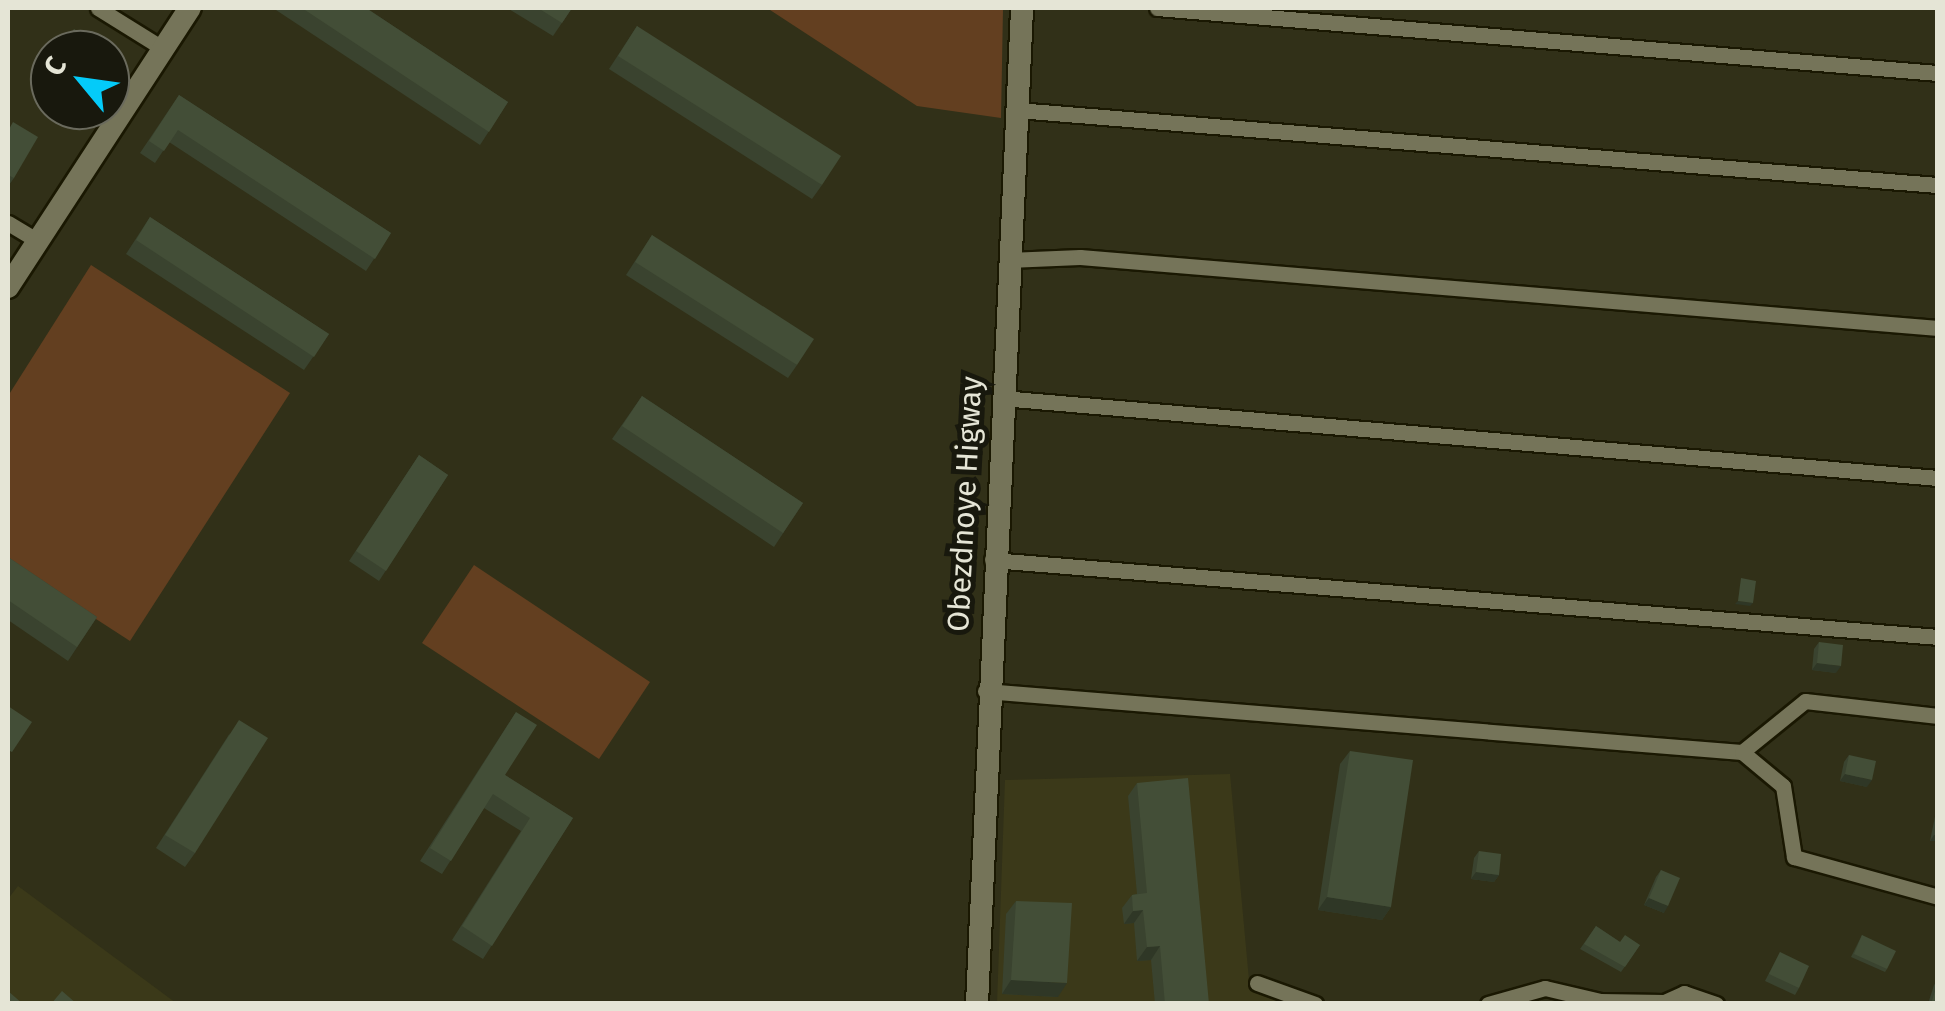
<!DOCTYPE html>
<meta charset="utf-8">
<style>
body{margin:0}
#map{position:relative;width:1945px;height:1011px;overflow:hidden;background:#313018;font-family:"Fira Sans",sans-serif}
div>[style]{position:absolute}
.built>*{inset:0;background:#3b3919}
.green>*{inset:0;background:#633f20}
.roads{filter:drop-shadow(2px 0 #1a1802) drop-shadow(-2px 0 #1a1802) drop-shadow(0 2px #1a1802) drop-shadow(0 -2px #1a1802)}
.street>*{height:15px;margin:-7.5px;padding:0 7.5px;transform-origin:7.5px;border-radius:7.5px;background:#757459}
.secondary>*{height:22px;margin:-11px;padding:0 11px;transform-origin:11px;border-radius:11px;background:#757459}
.wall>*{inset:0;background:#3a432f}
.shaded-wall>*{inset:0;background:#2f3726}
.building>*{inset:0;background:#434e37}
span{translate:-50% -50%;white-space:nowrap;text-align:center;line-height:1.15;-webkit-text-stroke:10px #18180d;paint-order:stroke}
.street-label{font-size:30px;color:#e5e5d6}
.frame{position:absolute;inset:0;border:10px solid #e5e5d6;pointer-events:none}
.north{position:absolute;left:30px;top:30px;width:100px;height:100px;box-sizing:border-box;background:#18180d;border:2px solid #6a6a5d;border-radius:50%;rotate:299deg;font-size:28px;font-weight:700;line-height:40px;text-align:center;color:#e5e5d6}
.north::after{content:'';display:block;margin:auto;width:35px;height:45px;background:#04cbf9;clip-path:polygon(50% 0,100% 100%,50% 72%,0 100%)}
</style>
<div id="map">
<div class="built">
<div style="clip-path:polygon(1230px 774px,1249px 980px,1329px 1003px,997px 1004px,1005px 780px)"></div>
<div style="clip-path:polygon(18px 886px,176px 1003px,8px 1004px,8px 899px)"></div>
</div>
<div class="green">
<div style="clip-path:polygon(767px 8px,1003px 8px,1001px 118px,917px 106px)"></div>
<div style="clip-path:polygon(91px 265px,290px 393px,130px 641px,8px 562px,8px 396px)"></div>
<div style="clip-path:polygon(474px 565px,650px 682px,599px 759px,422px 643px)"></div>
</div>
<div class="roads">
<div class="street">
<div style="left:98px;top:8px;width:75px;rotate:32deg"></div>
<div style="left:1157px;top:8px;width:784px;rotate:4.76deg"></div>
<div style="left:1017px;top:110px;width:924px;rotate:4.66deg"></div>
<div style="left:8px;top:223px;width:35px;rotate:31deg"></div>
<div style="left:1008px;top:260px;width:72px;rotate:-2.4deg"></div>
<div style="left:1080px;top:257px;width:861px;rotate:4.73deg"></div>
<div style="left:1001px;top:398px;width:940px;rotate:4.88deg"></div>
<div style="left:992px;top:560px;width:949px;rotate:4.65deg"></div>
<div style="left:985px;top:691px;width:759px;rotate:4.61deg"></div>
<div style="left:1742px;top:752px;width:81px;rotate:-39deg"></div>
<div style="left:1805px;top:701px;width:134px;rotate:6.4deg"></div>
<div style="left:1742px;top:752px;width:53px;rotate:39.7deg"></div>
<div style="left:1783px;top:786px;width:72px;rotate:81.2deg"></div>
<div style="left:1794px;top:857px;width:149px;rotate:15.5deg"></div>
<div style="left:1257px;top:983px;width:62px;rotate:19.9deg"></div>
<div style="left:1488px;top:1004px;width:59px;rotate:-15.7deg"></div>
<div style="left:1545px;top:988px;width:57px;rotate:13.3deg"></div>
<div style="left:1600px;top:1001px;width:64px;rotate:0.9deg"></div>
<div style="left:1664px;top:1002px;width:22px;rotate:-24deg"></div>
<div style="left:1684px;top:993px;width:34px;rotate:19deg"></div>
</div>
<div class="secondary">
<div style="left:8px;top:287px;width:333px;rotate:-56.9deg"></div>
<div style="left:977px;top:1004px;width:997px;rotate:-87.41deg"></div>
</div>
</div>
<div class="wall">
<div style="clip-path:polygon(277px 8px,366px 8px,508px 102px,480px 145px,276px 10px)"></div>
<div style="clip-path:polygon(507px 8px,572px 8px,553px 36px)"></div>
<div style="clip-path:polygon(637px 26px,822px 185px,812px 199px,609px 69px)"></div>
<div style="clip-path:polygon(50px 66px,50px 88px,40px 82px)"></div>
<div style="clip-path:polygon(179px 95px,391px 233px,366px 271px,169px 142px,155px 163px,140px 153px)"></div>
<div style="clip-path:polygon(8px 130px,14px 178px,9px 185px,8px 185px)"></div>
<div style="clip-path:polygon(150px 217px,329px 334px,304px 370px,126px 254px)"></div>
<div style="clip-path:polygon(652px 235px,797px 365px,788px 378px,626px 275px)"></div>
<div style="clip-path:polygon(642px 396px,803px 503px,774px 547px,612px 439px)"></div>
<div style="clip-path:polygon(419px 455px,448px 475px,379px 581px,349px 561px)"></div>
<div style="clip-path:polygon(8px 557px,97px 617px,68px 661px,8px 620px)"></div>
<div style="clip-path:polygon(1819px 642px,1836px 673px,1812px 670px,1814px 649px)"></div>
<div style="clip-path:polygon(516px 712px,505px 775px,573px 818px,483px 959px,452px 940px,521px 831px,484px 808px,442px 874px,420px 861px)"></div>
<div style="clip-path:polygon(230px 733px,195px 853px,185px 867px,156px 848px)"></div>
<div style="clip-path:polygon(1350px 751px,1391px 907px,1382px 920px,1318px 910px,1340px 764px)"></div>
<div style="clip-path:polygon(1849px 755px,1867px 787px,1840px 781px,1844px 762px)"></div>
<div style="clip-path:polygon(1137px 783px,1209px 1004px,1155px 1004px,1151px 960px,1137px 961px,1134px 923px,1124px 924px,1122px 908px,1132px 895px,1137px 894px,1128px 796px)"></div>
<div style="clip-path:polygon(1938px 802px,1938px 841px,1930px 841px)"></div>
<div style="clip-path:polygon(1479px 851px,1499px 875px,1494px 882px,1471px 879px,1474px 858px)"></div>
<div style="clip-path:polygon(1661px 870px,1664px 913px,1644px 905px,1656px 877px)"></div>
<div style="clip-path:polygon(1016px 901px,1058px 997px,1002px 994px,1006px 914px)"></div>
<div style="clip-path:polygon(1596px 926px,1620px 942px,1640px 945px,1621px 972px,1580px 949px)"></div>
<div style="clip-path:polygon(1862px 935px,1887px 969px,1885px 972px,1851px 957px)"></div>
<div style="clip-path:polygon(1780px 952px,1799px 988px,1795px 995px,1765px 981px)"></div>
<div style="clip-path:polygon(1938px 980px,1938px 1004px,1928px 1004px,1934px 985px)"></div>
</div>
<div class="shaded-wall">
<div style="clip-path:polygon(1738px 601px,1753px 603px,1750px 606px,1735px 604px)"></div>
<div style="clip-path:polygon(1817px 663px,1841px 666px,1836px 673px,1812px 670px)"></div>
<div style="clip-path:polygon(1845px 774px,1872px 780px,1867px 787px,1840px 781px)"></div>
<div style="clip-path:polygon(1934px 835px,1938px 835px,1938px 841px,1930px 841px)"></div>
<div style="clip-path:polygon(1476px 872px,1499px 875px,1494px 882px,1471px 879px)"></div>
<div style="clip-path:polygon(1327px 897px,1391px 907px,1382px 920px,1318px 910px)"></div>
<div style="clip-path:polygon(1649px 898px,1668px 906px,1664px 913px,1644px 905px)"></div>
<div style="clip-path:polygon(1143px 910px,1134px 923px,1124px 924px,1133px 911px)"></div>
<div style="clip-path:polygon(1160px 946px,1151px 960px,1137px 961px,1147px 947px)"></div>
<div style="clip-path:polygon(1011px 980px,1067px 983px,1058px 997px,1002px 994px)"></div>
</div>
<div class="building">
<div style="clip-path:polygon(302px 8px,366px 8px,508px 102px,489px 132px)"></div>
<div style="clip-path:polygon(538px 8px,572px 8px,562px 23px)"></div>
<div style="clip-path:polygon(637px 26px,841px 156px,822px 185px,618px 56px)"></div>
<div style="clip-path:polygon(74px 29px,99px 45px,96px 50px,61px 50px)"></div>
<div style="clip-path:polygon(179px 95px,391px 233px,375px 259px,178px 130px,164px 151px,149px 141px)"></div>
<div style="clip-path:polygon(13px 122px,38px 137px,14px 178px,8px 175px,8px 131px)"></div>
<div style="clip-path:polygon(150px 217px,329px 334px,314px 357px,136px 240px)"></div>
<div style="clip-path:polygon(652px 235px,814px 339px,797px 365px,635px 262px)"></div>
<div style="clip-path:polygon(642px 396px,803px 503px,783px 533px,622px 426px)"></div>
<div style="clip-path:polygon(419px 455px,448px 475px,386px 571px,356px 551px)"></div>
<div style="clip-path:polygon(8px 557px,97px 617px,77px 647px,8px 600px)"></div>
<div style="clip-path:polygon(1741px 578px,1756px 581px,1753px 603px,1738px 601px)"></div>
<div style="clip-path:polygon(1819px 642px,1843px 645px,1841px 666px,1817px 663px)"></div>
<div style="clip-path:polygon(8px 706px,32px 722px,12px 752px,8px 750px)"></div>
<div style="clip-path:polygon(516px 712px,537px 725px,505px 775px,573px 818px,492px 946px,462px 926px,530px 818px,493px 794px,451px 861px,430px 848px)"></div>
<div style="clip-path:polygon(239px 720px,268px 738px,195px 853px,165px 835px)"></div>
<div style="clip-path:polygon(1350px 751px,1413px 760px,1391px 907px,1327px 897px)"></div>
<div style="clip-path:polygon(1849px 755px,1876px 761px,1872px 780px,1845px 774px)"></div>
<div style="clip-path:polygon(1188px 778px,1209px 1004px,1165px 1004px,1160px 946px,1147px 947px,1143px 910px,1133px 911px,1132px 895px,1147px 893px,1137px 783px)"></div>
<div style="clip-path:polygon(1479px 851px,1501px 854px,1499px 875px,1476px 872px)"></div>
<div style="clip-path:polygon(1661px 870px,1680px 878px,1668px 906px,1649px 898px)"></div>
<div style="clip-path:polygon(1016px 901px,1072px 903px,1067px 983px,1011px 980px)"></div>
<div style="clip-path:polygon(1596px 926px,1620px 942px,1625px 935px,1640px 945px,1625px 967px,1584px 944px)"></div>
<div style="clip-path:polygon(1862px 935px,1896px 951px,1887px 969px,1854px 954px)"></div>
<div style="clip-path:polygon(1780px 952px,1809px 966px,1799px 988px,1769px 974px)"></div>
<div style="clip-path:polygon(1938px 982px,1938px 1004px,1931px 1004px)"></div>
<div style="clip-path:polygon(8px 991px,23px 1004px,8px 1004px)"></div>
<div style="clip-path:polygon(62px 991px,77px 1004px,51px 1004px)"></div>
</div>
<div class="street-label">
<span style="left:965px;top:504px;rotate:-87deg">Obezdnoye Higway</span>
</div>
<div class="frame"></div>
<div class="north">С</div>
</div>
